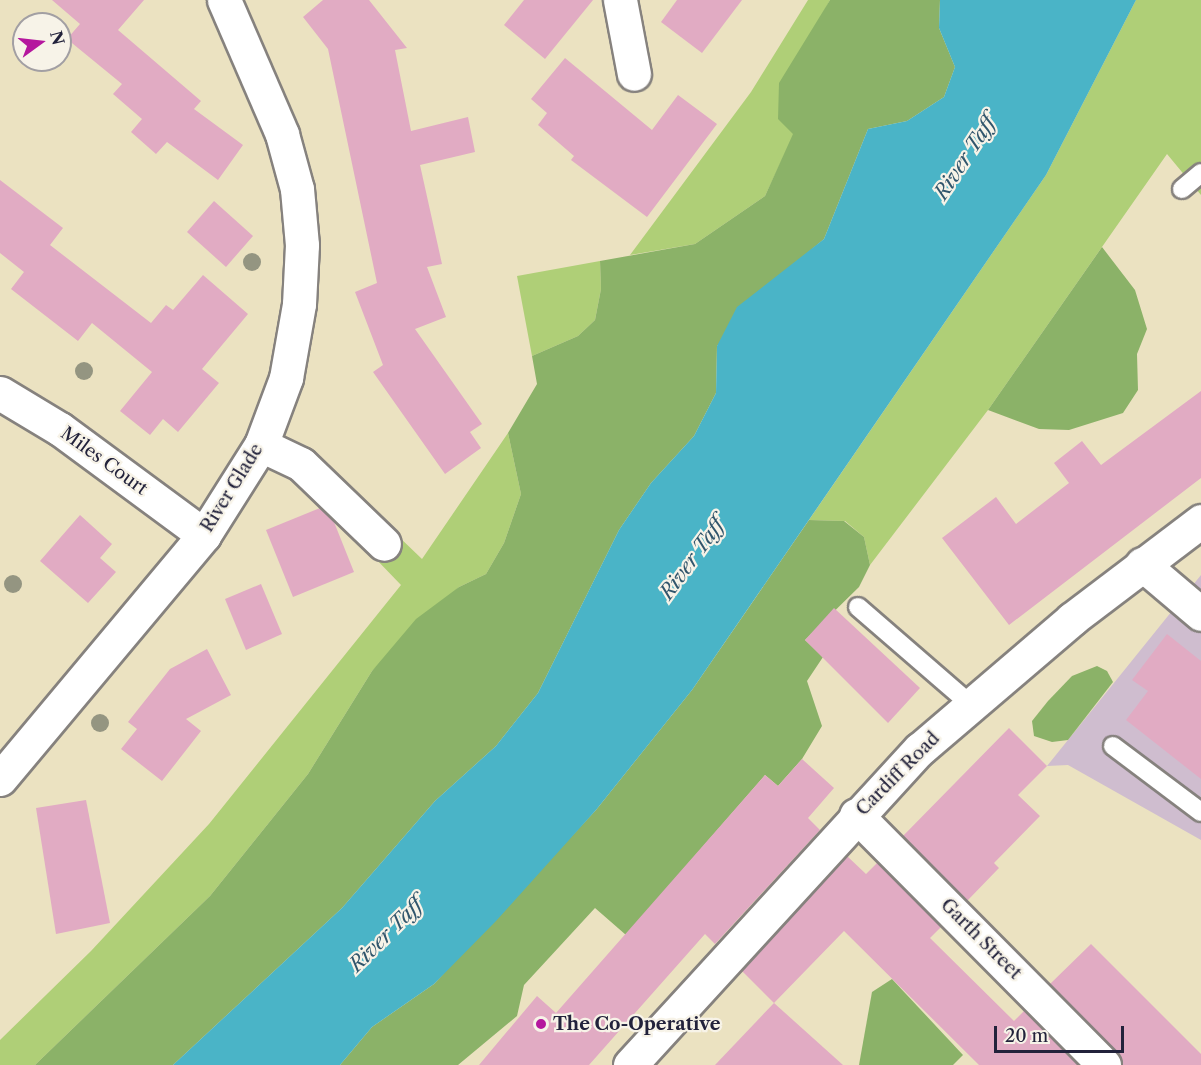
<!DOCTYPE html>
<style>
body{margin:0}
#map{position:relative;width:1201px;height:1065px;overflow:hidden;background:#ebe2c1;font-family:"Libre Caslon Text",serif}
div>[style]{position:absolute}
.industrial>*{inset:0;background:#cfbdcf}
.green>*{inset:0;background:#afcf77}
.forest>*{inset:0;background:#8bb268}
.water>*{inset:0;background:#4ab4c7}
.building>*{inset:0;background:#e1abc3}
.roads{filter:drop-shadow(2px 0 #86827e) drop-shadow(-2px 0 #86827e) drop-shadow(0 2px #86827e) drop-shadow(0 -2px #86827e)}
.service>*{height:18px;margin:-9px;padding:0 9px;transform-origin:9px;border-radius:9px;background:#fff}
.minor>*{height:33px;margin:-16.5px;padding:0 16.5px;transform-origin:16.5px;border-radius:16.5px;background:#fff}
.primary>*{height:33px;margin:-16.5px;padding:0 16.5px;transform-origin:16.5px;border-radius:16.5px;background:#fff}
.trees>*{width:18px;height:18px;margin:-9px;border-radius:50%;background:#949581}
.dots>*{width:16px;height:16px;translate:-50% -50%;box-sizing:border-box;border:3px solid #f7f3e8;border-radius:50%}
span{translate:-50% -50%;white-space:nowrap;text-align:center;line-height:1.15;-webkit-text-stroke:4.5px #f7f3e8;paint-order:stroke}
.street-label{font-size:18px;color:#22223b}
.poi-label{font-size:18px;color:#22223b;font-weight:700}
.left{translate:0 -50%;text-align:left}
.water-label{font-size:20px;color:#30556c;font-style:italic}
.north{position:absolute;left:12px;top:12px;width:60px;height:60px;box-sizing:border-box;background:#f7f3e8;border:2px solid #a29fa3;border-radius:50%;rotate:75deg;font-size:16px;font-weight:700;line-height:24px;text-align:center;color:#22223b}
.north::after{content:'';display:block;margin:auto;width:21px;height:27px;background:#b5179e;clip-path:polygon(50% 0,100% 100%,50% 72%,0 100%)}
.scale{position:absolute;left:994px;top:1026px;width:130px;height:27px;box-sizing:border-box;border:3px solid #22223b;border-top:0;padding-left:8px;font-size:18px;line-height:21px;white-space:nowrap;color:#22223b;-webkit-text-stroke:4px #f7f3e8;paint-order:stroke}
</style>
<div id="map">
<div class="industrial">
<div style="clip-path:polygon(1201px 575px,1201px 840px,1068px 765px,1047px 766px)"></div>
</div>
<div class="green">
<div style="clip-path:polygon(808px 0,830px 0,816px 26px,794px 134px,765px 196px,695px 244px,630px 255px,751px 92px)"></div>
<div style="clip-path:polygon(1136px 0,1201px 0,1201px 195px,1167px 154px,988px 410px,870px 565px,864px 537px,845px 521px,809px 520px,1046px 175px)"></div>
<div style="clip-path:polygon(600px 261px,601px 289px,595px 320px,578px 336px,532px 356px,517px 276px)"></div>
<div style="clip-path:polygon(508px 433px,521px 494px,504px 543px,486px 574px,459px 587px,372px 671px,308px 774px,210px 896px,35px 1065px,0 1065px,0 1040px,91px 951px,209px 824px,401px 585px,374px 557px,384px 544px,397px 535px,422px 559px)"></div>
</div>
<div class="forest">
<div style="clip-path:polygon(830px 0,940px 0,939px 28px,955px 67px,944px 97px,907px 121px,868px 129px,824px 239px,782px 274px,717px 346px,716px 393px,694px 436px,651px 483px,619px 530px,538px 693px,496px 746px,435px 801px,342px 908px,173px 1065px,35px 1065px,210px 896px,308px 774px,372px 671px,416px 619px,459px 587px,486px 574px,504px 543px,521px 494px,508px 433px,537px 384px,532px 356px,578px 336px,595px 320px,601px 289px,600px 261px,695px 244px,765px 196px,793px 134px,778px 119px,779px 83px)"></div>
<div style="clip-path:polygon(1102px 247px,1135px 290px,1147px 329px,1137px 354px,1138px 390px,1123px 413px,1069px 430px,1039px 429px,988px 410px)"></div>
<div style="clip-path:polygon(809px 520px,844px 521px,864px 537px,870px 565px,859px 587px,805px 640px,823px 657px,807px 681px,822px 726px,802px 759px,778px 786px,765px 775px,626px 935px,595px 908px,524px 985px,517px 1016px,458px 1065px,340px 1065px,372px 1027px,434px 984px,596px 810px,692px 690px)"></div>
<div style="clip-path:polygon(1097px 666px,1107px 671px,1113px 682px,1068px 740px,1052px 742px,1034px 736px,1032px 721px,1048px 701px,1072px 676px)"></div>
<div style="clip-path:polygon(892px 979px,963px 1055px,953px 1065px,859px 1065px,872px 992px)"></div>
</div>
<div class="water">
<div style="clip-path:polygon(940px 0,1136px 0,1046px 175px,692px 690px,596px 810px,496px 921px,434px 984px,372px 1027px,340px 1065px,173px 1065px,342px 908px,435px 801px,496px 746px,538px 693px,619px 530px,651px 483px,694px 436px,716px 393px,717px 346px,737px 307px,824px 239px,868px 129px,907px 121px,944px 97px,955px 67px,939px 28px)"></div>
</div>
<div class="building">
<div style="clip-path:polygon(52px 0,144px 0,118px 30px,201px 101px,194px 109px,243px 145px,218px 180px,167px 142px,156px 154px,131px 132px,142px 119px,113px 94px,122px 84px,67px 39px,80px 24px)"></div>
<div style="clip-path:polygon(323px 0,369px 0,407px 48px,395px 50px,411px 131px,468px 117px,475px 152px,420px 165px,442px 264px,427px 267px,446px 317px,415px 329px,482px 424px,470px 432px,481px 448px,445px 474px,373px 372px,383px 365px,355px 292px,377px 283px,328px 49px,303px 17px)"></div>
<div style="clip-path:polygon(524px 0,593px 0,545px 59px,504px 25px)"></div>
<div style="clip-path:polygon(677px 0,742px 0,702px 53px,661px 22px)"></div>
<div style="clip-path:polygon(565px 58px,652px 130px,678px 95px,717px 124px,647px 217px,571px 160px,574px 156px,538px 125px,547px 113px,531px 99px)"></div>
<div style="clip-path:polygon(0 180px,63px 228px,50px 245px,151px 323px,166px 305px,173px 310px,203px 275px,248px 314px,202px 369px,219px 383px,178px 432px,163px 419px,150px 435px,120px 411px,152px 372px,92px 323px,78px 341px,11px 289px,24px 272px,0 253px)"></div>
<div style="clip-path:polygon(214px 201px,253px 236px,226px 267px,187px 232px)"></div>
<div style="clip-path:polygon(1201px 391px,1201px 478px,1009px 625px,942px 538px,996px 497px,1016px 524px,1069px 483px,1054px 463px,1082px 441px,1101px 465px)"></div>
<div style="clip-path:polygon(320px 508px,334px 522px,354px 572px,293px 597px,266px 530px)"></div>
<div style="clip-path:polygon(80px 515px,112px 544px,100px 558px,116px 572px,88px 603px,40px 561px)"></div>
<div style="clip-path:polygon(261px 584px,282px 634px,246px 650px,225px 599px)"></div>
<div style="clip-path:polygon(834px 608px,920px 688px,888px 723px,805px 640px)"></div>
<div style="clip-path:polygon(1167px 634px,1201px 661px,1201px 779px,1126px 720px,1148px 691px,1132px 680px)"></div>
<div style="clip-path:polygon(207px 649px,231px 695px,186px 719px,201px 731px,162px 781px,121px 749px,137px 729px,128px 722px,170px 669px)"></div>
<div style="clip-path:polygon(1009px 728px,1047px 766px,1018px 795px,1040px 816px,994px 863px,999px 868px,967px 901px,903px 836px)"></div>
<div style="clip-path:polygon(802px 759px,834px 788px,808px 818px,820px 830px,715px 944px,705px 934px,589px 1065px,479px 1065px,537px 996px,556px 1013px,765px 775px,778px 786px)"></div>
<div style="clip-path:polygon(86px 800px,110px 923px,56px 934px,36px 808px)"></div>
<div style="clip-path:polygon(847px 856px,866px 874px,877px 863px,941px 927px,930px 938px,1014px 1021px,1024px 1011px,1078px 1065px,979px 1065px,844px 931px,774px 1003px,742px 971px)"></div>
<div style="clip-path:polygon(1091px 944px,1201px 1054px,1201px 1065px,1122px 1065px,1117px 1052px,1050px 984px)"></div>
<div style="clip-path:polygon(774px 1003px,843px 1065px,715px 1065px)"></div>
</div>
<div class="roads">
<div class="service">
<div style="left:1182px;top:189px;width:25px;rotate:-40deg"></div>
<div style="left:858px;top:607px;width:148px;rotate:40.9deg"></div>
<div style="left:1113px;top:746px;width:110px;rotate:36.9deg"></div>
</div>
<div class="minor">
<div style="left:620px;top:0;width:75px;rotate:79.3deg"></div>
<div style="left:0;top:393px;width:70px;rotate:31deg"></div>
<div style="left:60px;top:429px;width:179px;rotate:36.4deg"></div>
<div style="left:261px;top:445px;width:44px;rotate:25.4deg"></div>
<div style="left:301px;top:464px;width:115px;rotate:43.9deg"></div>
<div style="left:1142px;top:564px;width:77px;rotate:40.3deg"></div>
<div style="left:0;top:779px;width:318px;rotate:-50.1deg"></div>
<div style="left:204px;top:535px;width:107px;rotate:-57.7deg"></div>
<div style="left:261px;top:445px;width:72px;rotate:-69.5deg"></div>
<div style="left:286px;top:378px;width:75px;rotate:-80deg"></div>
<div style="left:299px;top:304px;width:59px;rotate:-87.1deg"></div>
<div style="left:302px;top:245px;width:56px;rotate:-95.1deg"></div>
<div style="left:297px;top:189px;width:57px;rotate:-105.3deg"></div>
<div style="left:282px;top:134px;width:146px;rotate:-113.4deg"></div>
<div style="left:856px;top:815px;width:352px;rotate:45.2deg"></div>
</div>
<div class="primary">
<div style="left:630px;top:1065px;width:429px;rotate:-47.5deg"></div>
<div style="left:920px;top:749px;width:200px;rotate:-40.5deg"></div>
<div style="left:1072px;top:619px;width:162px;rotate:-37.2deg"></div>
</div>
</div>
<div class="trees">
<div style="left:252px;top:262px"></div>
<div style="left:84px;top:371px"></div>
<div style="left:13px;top:584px"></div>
<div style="left:100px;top:723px"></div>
</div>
<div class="dots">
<div style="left:541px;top:1024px;background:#b5179e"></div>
</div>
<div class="street-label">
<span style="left:104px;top:461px;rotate:36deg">Miles Court</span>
<span style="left:232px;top:488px;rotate:-58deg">River Glade</span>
<span style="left:898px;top:774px;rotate:-45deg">Cardiff Road</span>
<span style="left:981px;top:939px;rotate:45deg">Garth Street</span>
</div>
<div class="poi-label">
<span class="left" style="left:553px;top:1024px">The Co-Operative</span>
</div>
<div class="water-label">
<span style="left:965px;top:158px;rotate:-57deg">River Taff</span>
<span style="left:692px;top:559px;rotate:-54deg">River Taff</span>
<span style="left:386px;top:935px;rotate:-45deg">River Taff</span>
</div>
<div class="north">N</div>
<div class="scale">20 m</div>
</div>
